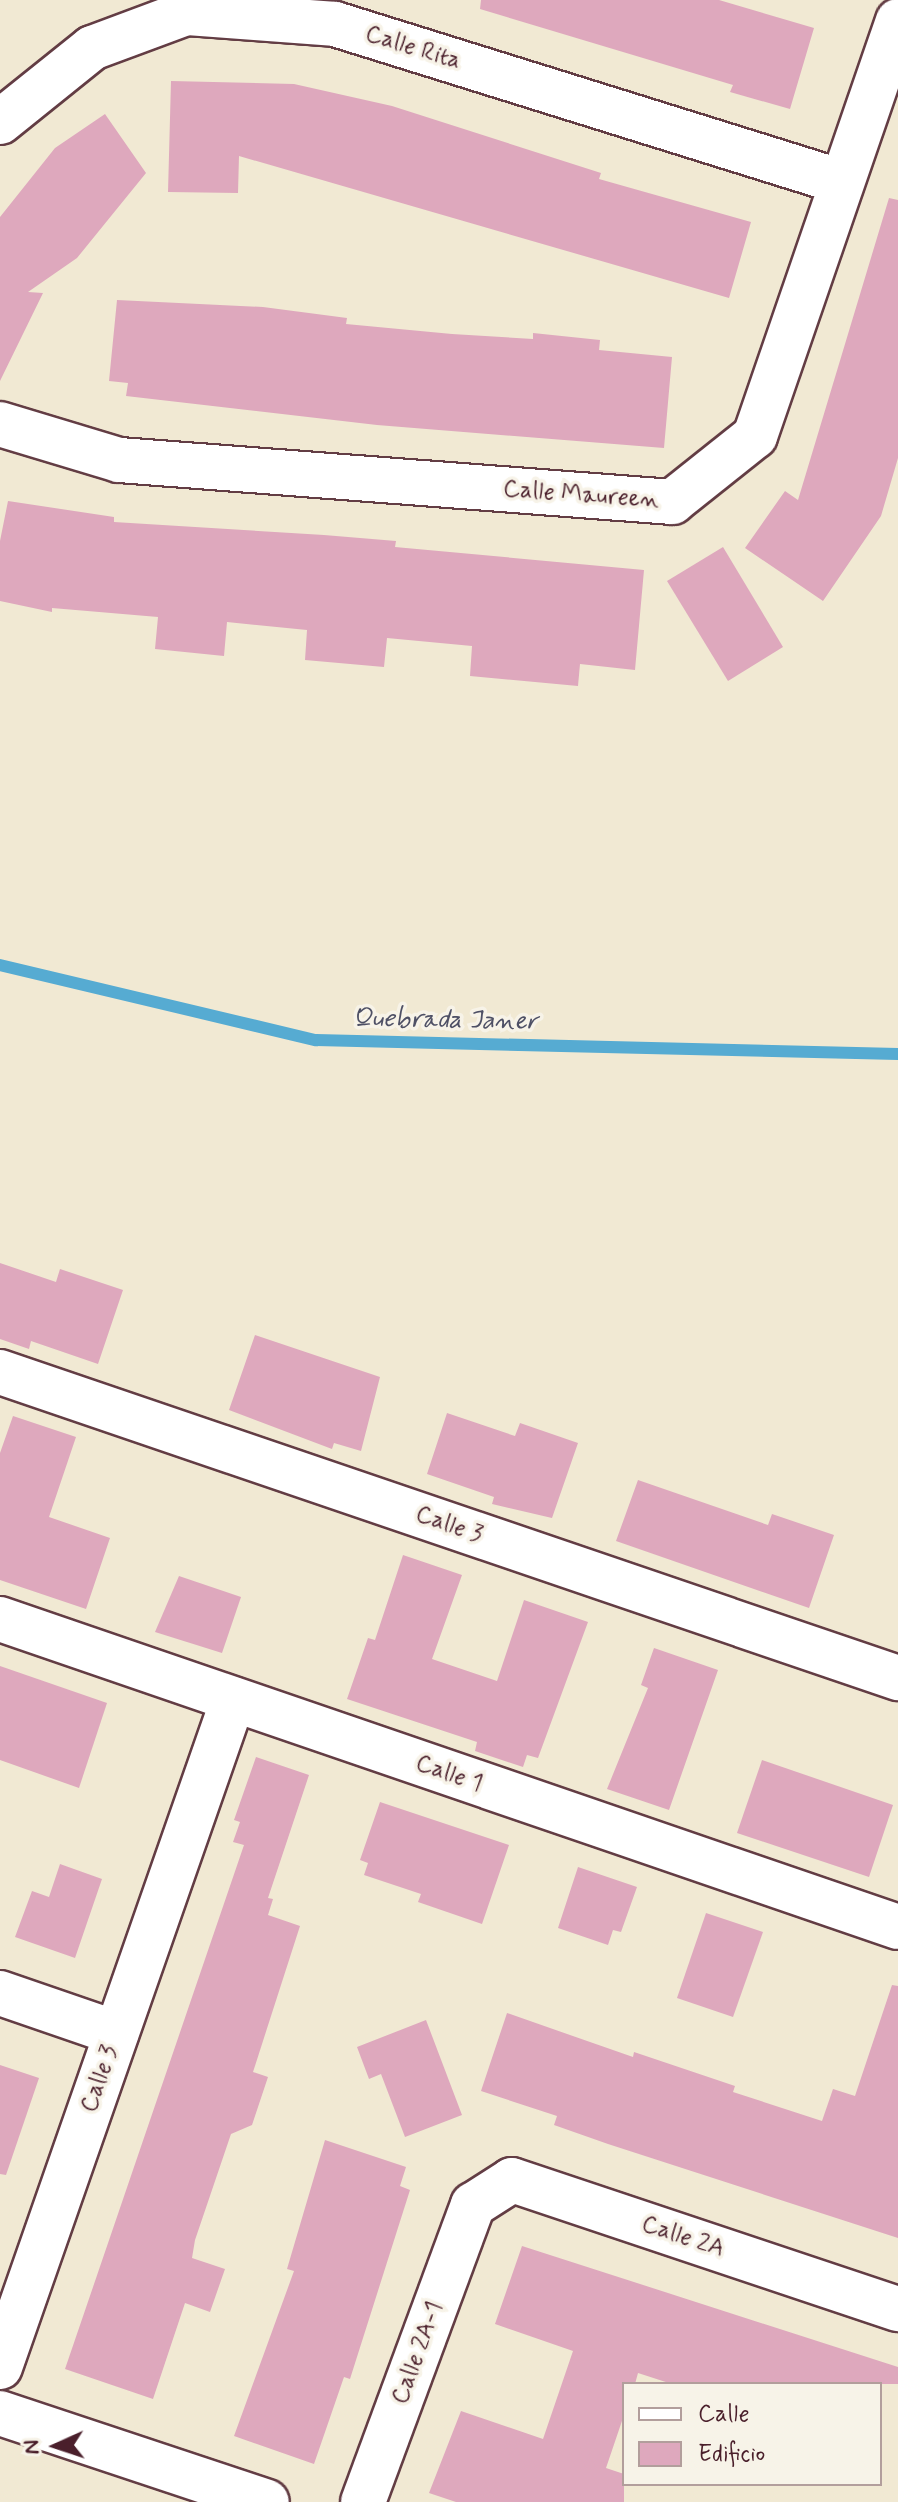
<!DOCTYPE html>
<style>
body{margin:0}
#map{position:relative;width:898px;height:2502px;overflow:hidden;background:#f1e9d3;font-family:Mynerve,sans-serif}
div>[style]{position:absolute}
.stream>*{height:12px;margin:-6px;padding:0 6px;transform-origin:6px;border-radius:6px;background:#56abd2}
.building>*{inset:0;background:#dea8bd}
.roads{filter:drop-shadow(2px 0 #633d44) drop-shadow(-2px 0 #633d44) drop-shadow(0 2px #633d44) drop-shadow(0 -2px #633d44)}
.minor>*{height:44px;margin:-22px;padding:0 22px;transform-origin:22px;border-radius:22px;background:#fff}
span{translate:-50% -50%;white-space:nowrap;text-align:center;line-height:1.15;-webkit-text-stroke:7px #f7f3e8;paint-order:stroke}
.street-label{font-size:24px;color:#4a1f2b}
.water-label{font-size:26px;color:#4e5065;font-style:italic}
.legend{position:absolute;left:622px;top:2382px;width:260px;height:104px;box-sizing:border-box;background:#f7f3e8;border:2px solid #b29e9c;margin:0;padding:10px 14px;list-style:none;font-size:24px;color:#4a1f2b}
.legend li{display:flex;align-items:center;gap:16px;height:40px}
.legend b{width:40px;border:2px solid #b29e9c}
.north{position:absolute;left:16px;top:2406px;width:80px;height:80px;-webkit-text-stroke:6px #f7f3e8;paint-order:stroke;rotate:267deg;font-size:22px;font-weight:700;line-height:32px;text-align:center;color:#4a1f2b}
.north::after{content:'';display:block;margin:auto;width:28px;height:36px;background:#4a1f2b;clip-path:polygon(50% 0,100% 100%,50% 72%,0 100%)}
</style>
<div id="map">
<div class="stream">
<div style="left:0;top:965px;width:325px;rotate:13.4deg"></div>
<div style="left:316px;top:1040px;width:582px;rotate:1.38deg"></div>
</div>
<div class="building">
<div style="clip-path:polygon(481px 0,719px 0,814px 28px,790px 109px,730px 92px,733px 85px,480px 9px)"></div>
<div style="clip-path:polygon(171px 81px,294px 84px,392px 106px,601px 173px,599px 179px,751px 222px,729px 298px,239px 156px,238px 193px,168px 192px)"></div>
<div style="clip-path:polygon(105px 114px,146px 173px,77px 258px,28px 292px,43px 293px,0 381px,0 217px,55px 148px)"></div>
<div style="clip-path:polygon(889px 198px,898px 200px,898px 458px,881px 516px,823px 601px,745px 548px,785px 491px,798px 500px)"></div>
<div style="clip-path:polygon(117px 300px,263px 307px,347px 318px,346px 324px,452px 334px,533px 339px,533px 333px,600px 340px,599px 350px,672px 357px,664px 448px,377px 425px,126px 396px,128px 383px,109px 381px)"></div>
<div style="clip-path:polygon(8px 501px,114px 517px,114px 522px,324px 535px,396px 541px,395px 547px,644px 570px,635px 670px,580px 664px,578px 686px,470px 676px,472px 646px,387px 638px,384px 667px,305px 660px,307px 630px,227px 622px,224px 656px,155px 649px,158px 617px,52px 608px,52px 612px,0 601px,0 541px)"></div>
<div style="clip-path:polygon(723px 547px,783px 647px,728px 681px,667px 581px)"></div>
<div style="clip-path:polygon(0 1263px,56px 1282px,60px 1269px,123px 1290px,98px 1364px,31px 1341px,29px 1349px,0 1339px)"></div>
<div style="clip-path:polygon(255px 1335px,380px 1377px,361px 1451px,334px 1443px,332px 1449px,229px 1410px)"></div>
<div style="clip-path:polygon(447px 1413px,515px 1436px,520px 1423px,578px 1443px,552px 1518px,492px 1504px,494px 1497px,427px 1474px)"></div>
<div style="clip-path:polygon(13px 1416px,76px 1437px,49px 1517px,110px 1538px,86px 1609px,0 1580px,0 1453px)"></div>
<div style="clip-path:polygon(638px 1480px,768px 1525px,772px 1514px,834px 1535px,809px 1608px,616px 1541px)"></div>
<div style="clip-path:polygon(403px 1555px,462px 1575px,432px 1659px,497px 1681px,524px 1600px,588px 1622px,538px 1758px,527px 1755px,523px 1767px,475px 1751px,477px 1742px,347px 1699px,368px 1638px,375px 1640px)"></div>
<div style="clip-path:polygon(179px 1576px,241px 1597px,222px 1653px,155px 1632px)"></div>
<div style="clip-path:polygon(654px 1648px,718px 1670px,669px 1810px,607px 1789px,648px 1688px,641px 1685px)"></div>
<div style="clip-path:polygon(0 1666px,107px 1703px,79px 1788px,0 1760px)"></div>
<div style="clip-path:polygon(256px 1757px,309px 1775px,268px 1898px,273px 1899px,268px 1915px,300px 1926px,253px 2072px,268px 2077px,252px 2125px,231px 2134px,195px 2240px,192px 2258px,225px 2269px,210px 2312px,185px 2303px,153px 2399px,65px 2369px,244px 1845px,233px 1842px,240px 1822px,234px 1820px)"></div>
<div style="clip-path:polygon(762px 1760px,893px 1805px,869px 1877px,737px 1833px)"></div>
<div style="clip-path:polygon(380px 1802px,509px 1845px,482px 1924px,418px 1902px,421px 1894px,364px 1875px,368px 1863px,360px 1860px)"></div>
<div style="clip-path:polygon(60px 1864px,102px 1879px,75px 1958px,15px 1937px,32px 1891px,49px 1897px)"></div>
<div style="clip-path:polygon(578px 1867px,637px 1887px,621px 1932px,613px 1930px,608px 1945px,558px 1928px)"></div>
<div style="clip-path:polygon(706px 1913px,763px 1932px,733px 2017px,677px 1998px)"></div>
<div style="clip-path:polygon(892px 1985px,898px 1986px,898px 2238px,608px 2144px,554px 2125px,557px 2116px,481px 2091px,507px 2013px,633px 2057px,634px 2052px,735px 2086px,733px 2092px,822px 2121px,833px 2089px,855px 2096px)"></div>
<div style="clip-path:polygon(426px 2020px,462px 2115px,405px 2137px,381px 2074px,369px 2079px,357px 2047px)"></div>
<div style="clip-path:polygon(0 2065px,39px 2078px,6px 2175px,0 2174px)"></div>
<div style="clip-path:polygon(325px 2140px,406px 2167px,400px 2186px,410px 2190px,350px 2379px,344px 2377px,314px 2464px,234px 2436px,294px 2271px,287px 2269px)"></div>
<div style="clip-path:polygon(522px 2246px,898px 2367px,898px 2384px,672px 2384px,638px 2373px,635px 2384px,624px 2384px,624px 2415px,606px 2468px,624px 2474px,624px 2502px,456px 2502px,429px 2493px,461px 2411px,543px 2439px,573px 2351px,495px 2324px)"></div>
</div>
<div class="roads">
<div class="minor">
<div style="left:0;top:122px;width:118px;rotate:-38.8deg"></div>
<div style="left:92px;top:48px;width:100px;rotate:-20.4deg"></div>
<div style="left:186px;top:13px;width:149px;rotate:4.2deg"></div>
<div style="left:335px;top:24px;width:531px;rotate:17.31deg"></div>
<div style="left:0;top:424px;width:124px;rotate:16.8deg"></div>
<div style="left:119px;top:460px;width:555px;rotate:4.34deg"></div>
<div style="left:672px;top:502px;width:106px;rotate:-38.5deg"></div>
<div style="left:755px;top:436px;width:439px;rotate:-71deg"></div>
<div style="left:0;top:1372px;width:949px;rotate:18.82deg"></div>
<div style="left:0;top:1619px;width:949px;rotate:18.93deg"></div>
<div style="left:0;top:1993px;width:123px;rotate:19deg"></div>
<div style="left:0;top:2367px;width:707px;rotate:-70.74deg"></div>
<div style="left:0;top:2413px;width:281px;rotate:18.4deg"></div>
<div style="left:363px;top:2502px;width:317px;rotate:-69.7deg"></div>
<div style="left:473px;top:2205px;width:46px;rotate:-32.7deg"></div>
<div style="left:512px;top:2180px;width:407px;rotate:18.5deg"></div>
</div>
</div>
<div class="street-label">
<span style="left:413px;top:48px;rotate:17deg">Calle Rita</span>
<span style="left:581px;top:495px;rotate:4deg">Calle Maureen</span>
<span style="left:449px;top:1525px;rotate:19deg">Calle 3</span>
<span style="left:449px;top:1774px;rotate:19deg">Calle 1</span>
<span style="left:100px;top:2079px;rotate:-71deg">Calle 3</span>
<span style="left:683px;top:2237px;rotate:18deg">Calle 2A</span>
<span style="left:418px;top:2353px;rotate:-70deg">Calle 2A-1</span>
</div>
<div class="water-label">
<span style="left:445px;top:1021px;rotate:1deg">Quebrada Janer</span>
</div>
<ul class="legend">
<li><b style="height:10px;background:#fff"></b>Calle</li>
<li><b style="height:22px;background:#dea8bd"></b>Edificio</li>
</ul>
<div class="north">N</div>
</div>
